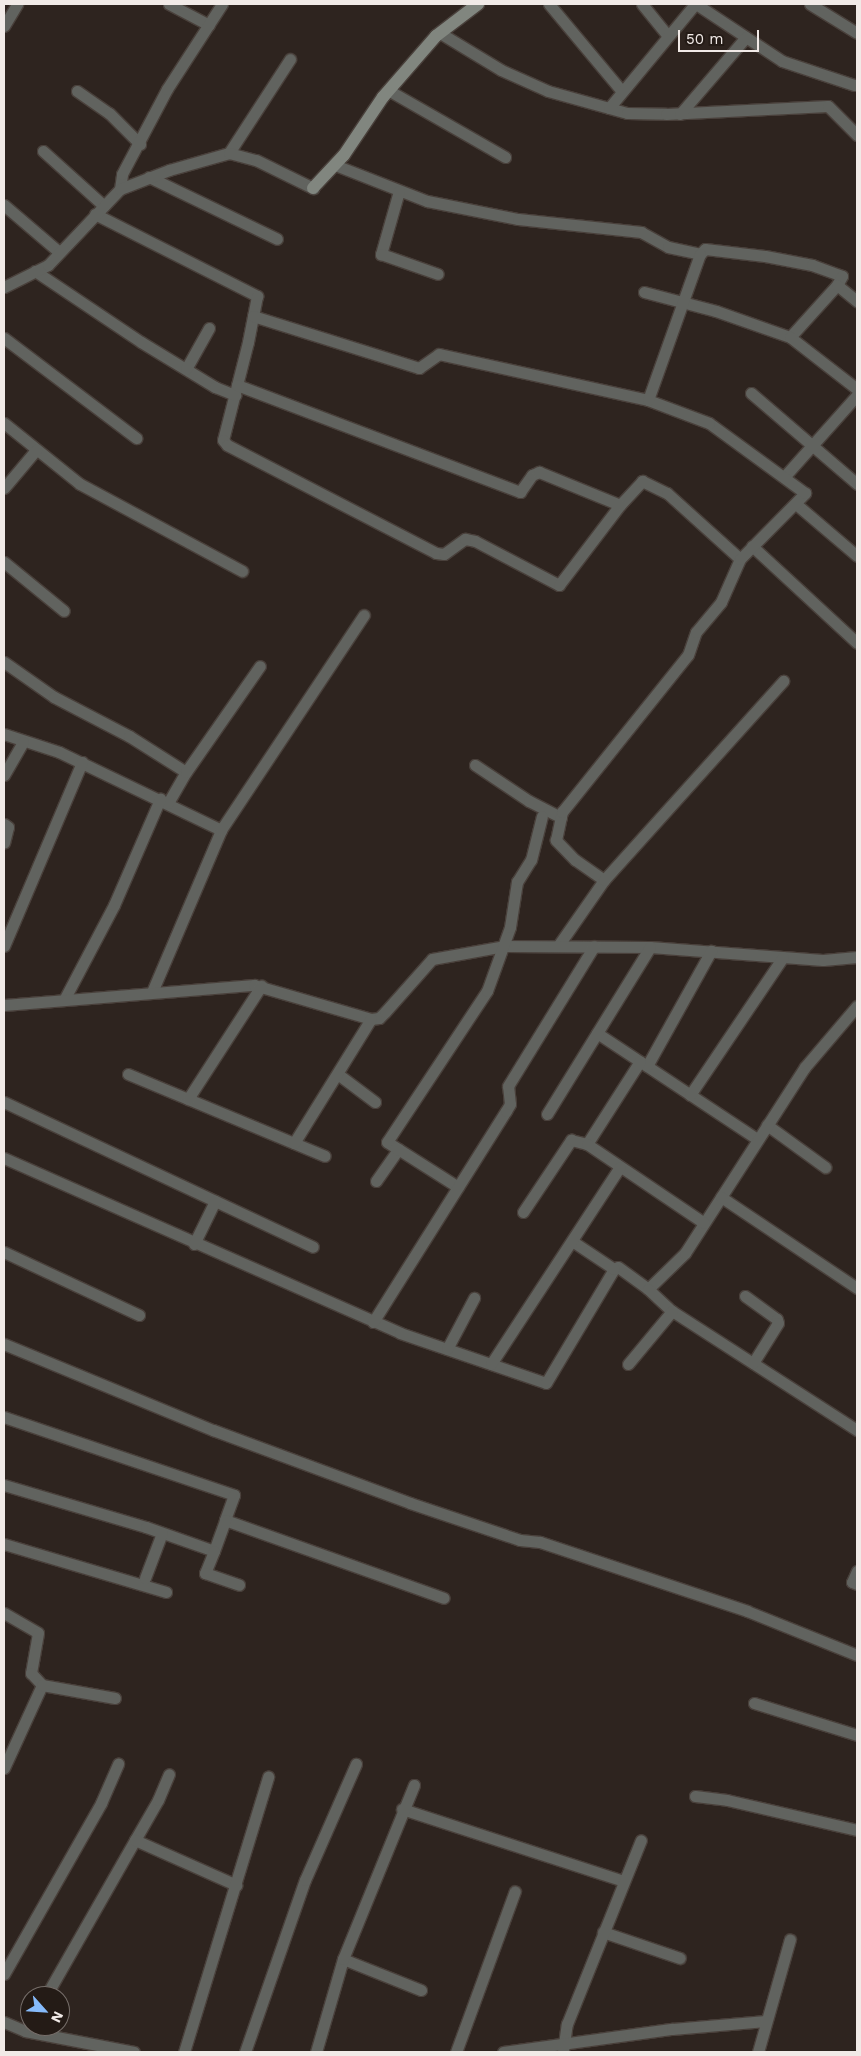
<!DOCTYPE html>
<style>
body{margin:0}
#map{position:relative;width:861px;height:2056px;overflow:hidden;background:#2e241f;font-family:"Work Sans",sans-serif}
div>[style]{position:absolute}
.roads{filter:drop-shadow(1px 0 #49403b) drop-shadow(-1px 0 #49403b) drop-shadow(0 1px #49403b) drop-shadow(0 -1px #49403b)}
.street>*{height:11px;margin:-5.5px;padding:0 5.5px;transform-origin:5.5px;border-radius:5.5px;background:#61635f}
.secondary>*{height:12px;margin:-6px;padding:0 6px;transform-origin:6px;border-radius:6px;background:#81867f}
span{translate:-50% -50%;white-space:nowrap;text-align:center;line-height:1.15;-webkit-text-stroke:5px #241b16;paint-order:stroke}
.frame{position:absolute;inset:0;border:5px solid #f1eae7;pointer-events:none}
.north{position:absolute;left:20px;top:1986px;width:50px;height:50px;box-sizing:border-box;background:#241b16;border:1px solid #766e6a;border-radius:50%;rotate:116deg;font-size:14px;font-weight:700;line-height:20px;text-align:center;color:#f1eae7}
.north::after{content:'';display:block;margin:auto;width:18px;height:22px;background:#86bbfb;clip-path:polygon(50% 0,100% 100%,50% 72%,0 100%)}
.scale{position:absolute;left:678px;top:30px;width:81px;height:22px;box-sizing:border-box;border:2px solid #f1eae7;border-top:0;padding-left:6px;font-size:15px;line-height:18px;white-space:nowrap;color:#f1eae7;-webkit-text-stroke:4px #241b16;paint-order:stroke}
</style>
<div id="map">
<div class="roads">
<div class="street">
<div style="left:169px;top:4px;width:45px;rotate:27.7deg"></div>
<div style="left:549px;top:4px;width:112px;rotate:50.1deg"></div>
<div style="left:642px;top:4px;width:40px;rotate:51deg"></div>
<div style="left:696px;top:4px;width:103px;rotate:33.5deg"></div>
<div style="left:782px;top:61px;width:76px;rotate:18.4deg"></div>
<div style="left:810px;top:4px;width:55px;rotate:31.7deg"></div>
<div style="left:4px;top:26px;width:26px;rotate:-59deg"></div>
<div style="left:440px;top:33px;width:71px;rotate:31.2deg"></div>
<div style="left:501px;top:70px;width:51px;rotate:24.1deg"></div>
<div style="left:548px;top:91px;width:82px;rotate:15.6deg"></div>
<div style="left:627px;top:113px;width:39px;rotate:1deg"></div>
<div style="left:666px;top:114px;width:162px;rotate:-2.8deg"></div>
<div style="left:828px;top:106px;width:41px;rotate:45deg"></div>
<div style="left:388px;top:90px;width:135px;rotate:29.8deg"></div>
<div style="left:77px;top:91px;width:39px;rotate:35deg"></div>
<div style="left:109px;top:113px;width:44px;rotate:45deg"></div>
<div style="left:609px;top:108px;width:135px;rotate:-50.4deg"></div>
<div style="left:680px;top:114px;width:101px;rotate:-49.4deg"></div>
<div style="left:43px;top:151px;width:82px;rotate:42deg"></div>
<div style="left:229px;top:153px;width:112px;rotate:-57deg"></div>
<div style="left:335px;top:165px;width:99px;rotate:21.4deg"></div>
<div style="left:427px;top:201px;width:93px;rotate:11.2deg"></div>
<div style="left:518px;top:219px;width:124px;rotate:6deg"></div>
<div style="left:641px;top:232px;width:31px;rotate:29deg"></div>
<div style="left:668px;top:247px;width:33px;rotate:12deg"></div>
<div style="left:700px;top:254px;width:7px;rotate:-45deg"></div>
<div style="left:705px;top:249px;width:60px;rotate:6.7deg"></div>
<div style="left:765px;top:256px;width:48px;rotate:10.8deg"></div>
<div style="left:812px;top:265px;width:32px;rotate:20deg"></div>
<div style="left:842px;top:276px;width:10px;rotate:119deg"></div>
<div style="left:837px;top:285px;width:70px;rotate:132.1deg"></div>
<div style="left:149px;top:177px;width:142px;rotate:25.8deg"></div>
<div style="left:120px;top:189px;width:15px;rotate:-82deg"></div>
<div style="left:122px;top:174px;width:96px;rotate:-62.1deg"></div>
<div style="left:167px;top:89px;width:101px;rotate:-57.1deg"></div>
<div style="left:399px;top:191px;width:66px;rotate:105.9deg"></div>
<div style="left:381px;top:254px;width:60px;rotate:19.3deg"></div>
<div style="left:4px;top:205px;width:72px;rotate:40.5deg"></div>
<div style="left:95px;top:214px;width:182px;rotate:26.8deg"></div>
<div style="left:257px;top:296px;width:47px;rotate:101.1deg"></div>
<div style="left:248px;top:342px;width:101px;rotate:104.3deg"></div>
<div style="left:223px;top:440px;width:6px;rotate:51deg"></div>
<div style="left:227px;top:445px;width:235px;rotate:27.3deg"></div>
<div style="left:436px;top:553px;width:8px;rotate:7deg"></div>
<div style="left:444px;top:554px;width:26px;rotate:-36deg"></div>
<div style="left:465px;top:539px;width:10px;rotate:11deg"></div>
<div style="left:475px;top:541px;width:95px;rotate:27.6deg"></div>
<div style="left:559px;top:585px;width:101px;rotate:-52.7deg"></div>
<div style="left:620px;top:505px;width:33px;rotate:-47deg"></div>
<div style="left:642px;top:481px;width:28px;rotate:26deg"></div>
<div style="left:667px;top:493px;width:98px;rotate:42.1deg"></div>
<div style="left:35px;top:271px;width:128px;rotate:33.8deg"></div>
<div style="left:141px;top:342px;width:87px;rotate:31.3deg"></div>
<div style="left:215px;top:387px;width:22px;rotate:22deg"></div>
<div style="left:837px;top:285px;width:26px;rotate:39deg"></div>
<div style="left:4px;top:287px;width:49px;rotate:-26.6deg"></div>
<div style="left:48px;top:265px;width:105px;rotate:-46.5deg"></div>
<div style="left:120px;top:189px;width:53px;rotate:-21.2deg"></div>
<div style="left:169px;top:170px;width:62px;rotate:-15.8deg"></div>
<div style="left:229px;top:153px;width:28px;rotate:15deg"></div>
<div style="left:256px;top:160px;width:64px;rotate:26.2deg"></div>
<div style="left:644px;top:292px;width:74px;rotate:14.8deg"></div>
<div style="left:716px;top:311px;width:78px;rotate:19.4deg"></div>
<div style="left:790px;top:337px;width:85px;rotate:37.8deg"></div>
<div style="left:253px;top:316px;width:174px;rotate:17.4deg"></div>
<div style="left:419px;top:368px;width:24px;rotate:-35deg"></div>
<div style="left:439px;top:354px;width:214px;rotate:12.4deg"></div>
<div style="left:4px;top:338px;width:166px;rotate:37.1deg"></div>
<div style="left:186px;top:369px;width:47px;rotate:-60.7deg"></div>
<div style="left:237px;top:385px;width:303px;rotate:20.7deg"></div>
<div style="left:520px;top:492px;width:21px;rotate:-55deg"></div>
<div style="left:532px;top:475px;width:8px;rotate:-23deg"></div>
<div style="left:539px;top:472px;width:87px;rotate:22.2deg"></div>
<div style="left:751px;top:393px;width:140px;rotate:40.6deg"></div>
<div style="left:4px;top:423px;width:97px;rotate:38.8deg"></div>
<div style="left:80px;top:484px;width:184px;rotate:28.2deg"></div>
<div style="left:784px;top:477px;width:110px;rotate:-48.3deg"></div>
<div style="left:4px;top:488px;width:50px;rotate:-49.9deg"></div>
<div style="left:796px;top:504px;width:80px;rotate:40.4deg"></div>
<div style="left:752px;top:546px;width:143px;rotate:42.7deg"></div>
<div style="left:4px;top:562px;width:77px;rotate:39.2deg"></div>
<div style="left:4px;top:662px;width:61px;rotate:35deg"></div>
<div style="left:54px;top:697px;width:85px;rotate:27.5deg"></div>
<div style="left:129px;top:736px;width:67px;rotate:32.3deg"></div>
<div style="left:4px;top:734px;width:58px;rotate:18.1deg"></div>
<div style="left:59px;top:752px;width:180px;rotate:25.7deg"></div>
<div style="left:475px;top:765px;width:65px;rotate:33.7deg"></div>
<div style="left:529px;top:801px;width:36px;rotate:27deg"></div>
<div style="left:4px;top:775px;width:38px;rotate:-60deg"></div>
<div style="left:168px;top:803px;width:36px;rotate:-60deg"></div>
<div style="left:186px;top:772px;width:129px;rotate:-55.1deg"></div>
<div style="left:4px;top:824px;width:5px;rotate:37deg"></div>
<div style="left:8px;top:827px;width:16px;rotate:104deg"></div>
<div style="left:604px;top:880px;width:35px;rotate:-145deg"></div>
<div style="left:575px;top:860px;width:28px;rotate:-134deg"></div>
<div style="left:556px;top:840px;width:29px;rotate:-78deg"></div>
<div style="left:562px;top:812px;width:201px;rotate:-51.3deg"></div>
<div style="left:688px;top:655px;width:24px;rotate:-71deg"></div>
<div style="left:696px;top:632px;width:39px;rotate:-50deg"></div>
<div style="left:721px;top:602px;width:47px;rotate:-66.2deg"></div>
<div style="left:740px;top:559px;width:93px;rotate:-45.4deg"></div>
<div style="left:805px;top:493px;width:119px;rotate:-143.9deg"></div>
<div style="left:709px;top:423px;width:65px;rotate:-159.3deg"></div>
<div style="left:648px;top:400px;width:155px;rotate:-70.4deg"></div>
<div style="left:4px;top:946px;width:200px;rotate:-67deg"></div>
<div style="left:558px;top:946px;width:80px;rotate:-55.1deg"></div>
<div style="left:604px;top:880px;width:268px;rotate:-48deg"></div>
<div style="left:152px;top:992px;width:176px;rotate:-66.9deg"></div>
<div style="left:221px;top:830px;width:258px;rotate:-56.4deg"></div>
<div style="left:65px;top:998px;width:105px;rotate:-62.2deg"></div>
<div style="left:114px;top:905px;width:116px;rotate:-66.5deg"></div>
<div style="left:4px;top:1005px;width:251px;rotate:-4.6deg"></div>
<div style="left:254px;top:985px;width:122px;rotate:16.2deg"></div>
<div style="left:371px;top:1019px;width:8px;rotate:-7deg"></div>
<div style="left:379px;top:1018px;width:8px;rotate:-45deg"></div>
<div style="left:385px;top:1012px;width:71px;rotate:-48.4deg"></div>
<div style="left:432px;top:959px;width:73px;rotate:-10.2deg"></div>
<div style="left:504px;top:946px;width:146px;rotate:0.4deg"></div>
<div style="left:650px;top:947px;width:173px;rotate:4.3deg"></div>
<div style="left:823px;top:960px;width:34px;rotate:-5deg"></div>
<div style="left:597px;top:1033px;width:192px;rotate:33.5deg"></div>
<div style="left:647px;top:1066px;width:132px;rotate:-60.9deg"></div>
<div style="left:128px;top:1074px;width:213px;rotate:22.6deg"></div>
<div style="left:339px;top:1075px;width:45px;rotate:36.9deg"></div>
<div style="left:690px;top:1095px;width:166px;rotate:-56deg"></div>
<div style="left:188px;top:1099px;width:135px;rotate:-57.1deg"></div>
<div style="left:4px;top:1102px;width:341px;rotate:25.1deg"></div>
<div style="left:547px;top:1114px;width:196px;rotate:-58.3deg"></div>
<div style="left:767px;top:1125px;width:72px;rotate:35.9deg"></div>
<div style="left:294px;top:1143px;width:146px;rotate:-58.2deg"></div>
<div style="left:587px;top:1144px;width:98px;rotate:-57.4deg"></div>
<div style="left:4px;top:1158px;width:433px;rotate:23.8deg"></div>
<div style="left:400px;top:1333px;width:154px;rotate:18.9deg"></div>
<div style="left:546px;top:1383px;width:133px;rotate:-59.2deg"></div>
<div style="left:614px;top:1269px;width:4px;rotate:-27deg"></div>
<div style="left:618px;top:1267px;width:37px;rotate:36deg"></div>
<div style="left:648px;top:1289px;width:52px;rotate:-44.2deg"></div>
<div style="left:685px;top:1253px;width:221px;rotate:-57.2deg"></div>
<div style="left:805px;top:1067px;width:80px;rotate:-49.6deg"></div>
<div style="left:376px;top:1181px;width:39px;rotate:-55deg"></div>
<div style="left:458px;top:1187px;width:84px;rotate:-147.6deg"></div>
<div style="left:387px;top:1142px;width:181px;rotate:-56.5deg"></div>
<div style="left:487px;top:991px;width:68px;rotate:-70.2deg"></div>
<div style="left:510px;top:927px;width:46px;rotate:-81.2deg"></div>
<div style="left:517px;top:882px;width:26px;rotate:-58deg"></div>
<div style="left:531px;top:860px;width:45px;rotate:-76deg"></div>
<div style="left:721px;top:1197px;width:164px;rotate:33.8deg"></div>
<div style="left:523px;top:1212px;width:87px;rotate:-56.3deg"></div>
<div style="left:571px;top:1140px;width:16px;rotate:14deg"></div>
<div style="left:587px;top:1144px;width:141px;rotate:34deg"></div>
<div style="left:572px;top:1241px;width:50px;rotate:33.7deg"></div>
<div style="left:194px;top:1244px;width:48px;rotate:-64deg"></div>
<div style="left:4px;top:1252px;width:149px;rotate:25deg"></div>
<div style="left:648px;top:1289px;width:33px;rotate:43deg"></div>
<div style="left:672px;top:1311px;width:220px;rotate:32.8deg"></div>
<div style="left:745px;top:1296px;width:39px;rotate:36deg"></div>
<div style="left:777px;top:1319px;width:4px;rotate:76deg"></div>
<div style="left:778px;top:1323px;width:47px;rotate:122deg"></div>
<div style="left:373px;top:1322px;width:249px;rotate:-57.8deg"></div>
<div style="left:506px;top:1111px;width:8px;rotate:-60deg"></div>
<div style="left:510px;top:1104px;width:18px;rotate:-96deg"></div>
<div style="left:508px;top:1086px;width:164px;rotate:-58.4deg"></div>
<div style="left:4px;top:1344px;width:226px;rotate:22.4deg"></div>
<div style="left:213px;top:1430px;width:210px;rotate:20.3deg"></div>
<div style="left:410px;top:1503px;width:116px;rotate:18.6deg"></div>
<div style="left:520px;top:1540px;width:20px;rotate:6deg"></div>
<div style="left:540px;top:1542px;width:218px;rotate:18.4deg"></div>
<div style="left:747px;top:1611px;width:118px;rotate:21.8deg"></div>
<div style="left:447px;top:1349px;width:58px;rotate:-62.1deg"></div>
<div style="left:491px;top:1364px;width:235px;rotate:-56.8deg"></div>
<div style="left:628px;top:1364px;width:69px;rotate:-50.3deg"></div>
<div style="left:4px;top:1417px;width:243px;rotate:18.7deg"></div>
<div style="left:234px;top:1495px;width:27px;rotate:110deg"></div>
<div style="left:225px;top:1520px;width:232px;rotate:19.6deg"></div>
<div style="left:4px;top:1485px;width:148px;rotate:16.5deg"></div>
<div style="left:146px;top:1527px;width:72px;rotate:19.4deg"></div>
<div style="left:214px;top:1551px;width:33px;rotate:-70deg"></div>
<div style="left:4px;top:1544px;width:169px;rotate:16.5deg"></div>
<div style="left:214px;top:1551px;width:24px;rotate:112deg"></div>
<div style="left:205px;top:1573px;width:36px;rotate:19deg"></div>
<div style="left:857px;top:1571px;width:12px;rotate:114deg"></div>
<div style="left:852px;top:1582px;width:5px;rotate:22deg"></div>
<div style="left:145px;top:1578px;width:48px;rotate:-69.3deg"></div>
<div style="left:4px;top:1613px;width:39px;rotate:30deg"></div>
<div style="left:38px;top:1633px;width:41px;rotate:99.9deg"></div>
<div style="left:31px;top:1673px;width:16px;rotate:47deg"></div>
<div style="left:754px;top:1703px;width:108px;rotate:17.3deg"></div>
<div style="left:4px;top:1768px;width:91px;rotate:-65.4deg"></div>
<div style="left:42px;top:1685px;width:74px;rotate:10.1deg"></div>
<div style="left:695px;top:1796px;width:32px;rotate:7deg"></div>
<div style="left:727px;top:1800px;width:133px;rotate:13deg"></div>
<div style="left:402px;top:1809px;width:232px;rotate:18deg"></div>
<div style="left:135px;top:1840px;width:46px;rotate:-60.1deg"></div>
<div style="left:158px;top:1800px;width:28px;rotate:-67deg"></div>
<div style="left:603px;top:1932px;width:81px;rotate:18.7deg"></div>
<div style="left:343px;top:1959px;width:84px;rotate:21.7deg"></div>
<div style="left:4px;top:1974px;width:197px;rotate:-60.4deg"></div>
<div style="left:101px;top:1803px;width:43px;rotate:-66.4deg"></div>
<div style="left:46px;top:1996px;width:180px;rotate:-60.3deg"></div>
<div style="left:135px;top:1840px;width:111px;rotate:24deg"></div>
<div style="left:4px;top:2022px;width:23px;rotate:23deg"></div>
<div style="left:25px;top:2031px;width:111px;rotate:10.9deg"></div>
<div style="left:563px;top:2051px;width:27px;rotate:-82deg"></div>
<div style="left:567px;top:2024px;width:198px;rotate:-68.1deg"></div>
<div style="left:184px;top:2052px;width:288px;rotate:-73deg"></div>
<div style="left:245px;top:2052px;width:182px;rotate:-70.8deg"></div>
<div style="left:305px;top:1880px;width:127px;rotate:-66.3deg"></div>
<div style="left:316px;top:2052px;width:97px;rotate:-73.8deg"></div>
<div style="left:343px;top:1959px;width:188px;rotate:-67.8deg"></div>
<div style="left:456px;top:2052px;width:171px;rotate:-69.9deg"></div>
<div style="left:503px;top:2052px;width:171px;rotate:-7.8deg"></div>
<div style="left:672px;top:2029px;width:94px;rotate:-4.9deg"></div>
<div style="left:758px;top:2052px;width:117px;rotate:-74.2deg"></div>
</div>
<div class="secondary">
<div style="left:313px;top:188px;width:45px;rotate:-46.8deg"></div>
<div style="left:344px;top:155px;width:70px;rotate:-56.1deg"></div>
<div style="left:383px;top:97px;width:81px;rotate:-49deg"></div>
<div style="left:436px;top:36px;width:53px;rotate:-37.3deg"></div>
</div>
</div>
<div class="frame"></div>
<div class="north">N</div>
<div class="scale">50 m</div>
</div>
